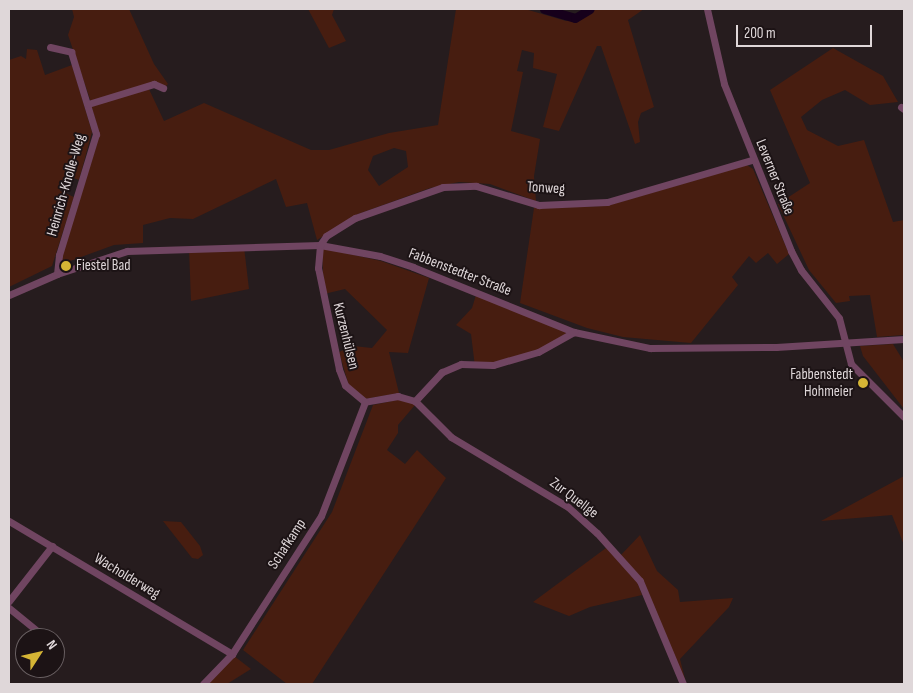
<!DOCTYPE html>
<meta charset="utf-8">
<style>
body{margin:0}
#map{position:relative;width:913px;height:693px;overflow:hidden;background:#261c1e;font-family:"Sofia Sans Condensed",sans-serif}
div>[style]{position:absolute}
.green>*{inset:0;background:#471d10}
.river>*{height:9px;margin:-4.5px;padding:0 4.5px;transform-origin:4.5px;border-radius:4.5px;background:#16001b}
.minor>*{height:7px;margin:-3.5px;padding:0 3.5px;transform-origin:3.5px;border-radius:3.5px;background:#704561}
.dots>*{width:14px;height:14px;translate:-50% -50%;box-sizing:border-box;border:2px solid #1c1315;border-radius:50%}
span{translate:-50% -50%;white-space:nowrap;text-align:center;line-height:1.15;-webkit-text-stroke:4px #1c1315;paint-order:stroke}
.street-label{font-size:15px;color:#dfd7d9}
.poi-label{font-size:15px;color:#dfd7d9}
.left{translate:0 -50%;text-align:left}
.right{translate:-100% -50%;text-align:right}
.frame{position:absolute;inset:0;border:10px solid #dfd7d9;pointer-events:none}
.north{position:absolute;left:15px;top:628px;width:50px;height:50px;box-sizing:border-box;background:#1c1315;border:1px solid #6a6163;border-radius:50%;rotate:55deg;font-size:14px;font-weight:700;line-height:20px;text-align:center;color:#dfd7d9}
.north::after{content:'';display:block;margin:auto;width:18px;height:22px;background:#d5b535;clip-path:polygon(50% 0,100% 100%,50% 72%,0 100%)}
.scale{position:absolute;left:736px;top:25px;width:136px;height:22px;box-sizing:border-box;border:2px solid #dfd7d9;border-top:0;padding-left:6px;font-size:15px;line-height:18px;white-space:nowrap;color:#dfd7d9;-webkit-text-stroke:4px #1c1315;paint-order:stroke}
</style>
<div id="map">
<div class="green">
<div style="clip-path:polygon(72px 9px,129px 9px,154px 64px,168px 84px,165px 87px,155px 83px,91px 102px,68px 35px,74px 17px)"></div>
<div style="clip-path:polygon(308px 9px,334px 9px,332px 15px,346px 41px,329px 48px)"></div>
<div style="clip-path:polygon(evenodd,456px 9px,525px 9px,566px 21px,596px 9px,644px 9px,628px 20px,654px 107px,641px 113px,638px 122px,640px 142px,635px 144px,601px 46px,597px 46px,559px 131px,543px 127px,557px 74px,533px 68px,534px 53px,522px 50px,517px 71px,523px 72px,511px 131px,540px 139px,534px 176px,536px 201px,490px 184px,459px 182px,430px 188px,358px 214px,317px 240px,307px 203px,286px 207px,276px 179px,193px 219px,170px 218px,143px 225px,143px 243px,114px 245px,62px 264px,61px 257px,96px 147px,99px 132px,91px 105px,148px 87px,164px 121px,204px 103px,311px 150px,329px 150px,389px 133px,438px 125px,456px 9px,394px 148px,406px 151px,408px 167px,379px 186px,368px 170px,373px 156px,394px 148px)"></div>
<div style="clip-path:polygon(833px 48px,883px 76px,898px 102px,870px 105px,845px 90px,822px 100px,801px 117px,807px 130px,838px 146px,864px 140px,893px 222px,904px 220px,904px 335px,877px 337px,870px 295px,849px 296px,850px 301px,836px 303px,809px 270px,778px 204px,810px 183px,770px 90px)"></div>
<div style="clip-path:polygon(27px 49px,37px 50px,45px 75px,72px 65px,92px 132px,79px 180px,66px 175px,60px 191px,74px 197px,52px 266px,9px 287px,9px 60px,21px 56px,26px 59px)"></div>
<div style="clip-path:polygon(747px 165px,753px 169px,789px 254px,777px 264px,768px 253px,756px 263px,749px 256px,732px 277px,738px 285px,691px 343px,623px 337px,587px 328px,520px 303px,534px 208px,606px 206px)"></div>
<div style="clip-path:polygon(244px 247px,249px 289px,191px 301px,189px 249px)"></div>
<div style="clip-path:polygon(322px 248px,381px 261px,429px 278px,408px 353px,389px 352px,399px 393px,365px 399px,349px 386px,339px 352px,353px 346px,372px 348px,387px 330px,345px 289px,324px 294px)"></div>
<div style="clip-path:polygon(476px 295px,568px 332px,540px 355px,475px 367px,471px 334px,456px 325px,472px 308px)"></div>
<div style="clip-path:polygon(893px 344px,904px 362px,904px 409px,863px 356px,860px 346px)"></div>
<div style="clip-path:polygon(402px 399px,415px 405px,398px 425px,398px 433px,387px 450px,405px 464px,417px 450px,446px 478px,312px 684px,287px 684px,243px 650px,332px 512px,373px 405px)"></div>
<div style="clip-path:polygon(904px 476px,904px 545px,892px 515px,821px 521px)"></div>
<div style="clip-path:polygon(163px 521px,181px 522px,200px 546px,203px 555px,198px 559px,192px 558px)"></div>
<div style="clip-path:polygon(640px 535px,657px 571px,678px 590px,680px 602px,733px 598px,729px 607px,680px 659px,685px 679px,682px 681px,641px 581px,619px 557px)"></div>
<div style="clip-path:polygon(606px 548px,637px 581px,642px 595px,590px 607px,569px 616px,533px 602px)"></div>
<div style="clip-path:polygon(234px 656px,251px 669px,227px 684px,207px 684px)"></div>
</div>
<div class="river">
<div style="left:544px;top:9px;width:32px;rotate:16deg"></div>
<div style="left:575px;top:18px;width:17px;rotate:-31deg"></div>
</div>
<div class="minor">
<div style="left:707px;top:9px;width:77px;rotate:77.2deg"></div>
<div style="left:724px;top:84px;width:180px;rotate:68.1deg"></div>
<div style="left:791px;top:251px;width:21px;rotate:62deg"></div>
<div style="left:801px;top:270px;width:61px;rotate:51.6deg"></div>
<div style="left:839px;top:318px;width:48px;rotate:75.4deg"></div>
<div style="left:851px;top:364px;width:75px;rotate:45deg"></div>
<div style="left:50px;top:47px;width:22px;rotate:13deg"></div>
<div style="left:71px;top:52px;width:86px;rotate:73deg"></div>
<div style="left:96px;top:134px;width:127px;rotate:107deg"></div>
<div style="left:59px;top:255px;width:19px;rotate:96deg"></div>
<div style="left:88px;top:104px;width:69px;rotate:-16.9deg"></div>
<div style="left:154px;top:84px;width:10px;rotate:24deg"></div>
<div style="left:901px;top:107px;width:4px;rotate:34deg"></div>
<div style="left:9px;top:295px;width:52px;rotate:-23.6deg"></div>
<div style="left:57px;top:274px;width:74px;rotate:-18.2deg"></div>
<div style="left:127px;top:251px;width:193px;rotate:-1.8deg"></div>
<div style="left:320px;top:245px;width:61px;rotate:10.4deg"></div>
<div style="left:380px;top:256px;width:35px;rotate:18deg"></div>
<div style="left:413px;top:267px;width:174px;rotate:22deg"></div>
<div style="left:574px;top:332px;width:78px;rotate:11.9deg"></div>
<div style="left:650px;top:348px;width:126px;rotate:-0.5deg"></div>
<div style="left:776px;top:347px;width:128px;rotate:-3.6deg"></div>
<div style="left:574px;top:332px;width:41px;rotate:150.9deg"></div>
<div style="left:538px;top:352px;width:47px;rotate:163.9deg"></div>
<div style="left:493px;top:365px;width:32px;rotate:-178deg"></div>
<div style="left:461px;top:364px;width:21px;rotate:157deg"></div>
<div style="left:442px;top:372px;width:40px;rotate:133deg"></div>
<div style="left:415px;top:401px;width:18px;rotate:-164deg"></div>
<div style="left:398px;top:396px;width:34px;rotate:170deg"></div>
<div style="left:365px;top:402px;width:26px;rotate:-140deg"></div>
<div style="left:345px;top:385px;width:17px;rotate:-111deg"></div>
<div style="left:339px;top:369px;width:103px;rotate:-101.7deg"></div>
<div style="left:318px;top:268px;width:23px;rotate:-85deg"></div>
<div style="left:320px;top:245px;width:11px;rotate:-56deg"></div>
<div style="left:326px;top:236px;width:34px;rotate:-32deg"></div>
<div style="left:355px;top:218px;width:93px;rotate:-19.4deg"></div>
<div style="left:443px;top:187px;width:33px;rotate:-2deg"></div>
<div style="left:476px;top:186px;width:66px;rotate:16.8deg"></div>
<div style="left:539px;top:205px;width:68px;rotate:-2.5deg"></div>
<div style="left:607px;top:202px;width:151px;rotate:-16.2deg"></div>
<div style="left:415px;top:401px;width:51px;rotate:45deg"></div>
<div style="left:451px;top:437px;width:136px;rotate:30.9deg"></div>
<div style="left:568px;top:507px;width:39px;rotate:42deg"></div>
<div style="left:597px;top:533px;width:64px;rotate:48.1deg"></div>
<div style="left:640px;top:581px;width:112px;rotate:67.3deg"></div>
<div style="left:9px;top:521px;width:260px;rotate:30.8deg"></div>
<div style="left:9px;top:601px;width:70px;rotate:-52deg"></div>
<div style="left:9px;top:608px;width:41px;rotate:39.1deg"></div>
<div style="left:203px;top:684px;width:42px;rotate:-46deg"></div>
<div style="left:232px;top:654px;width:164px;rotate:-57.2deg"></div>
<div style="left:321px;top:516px;width:122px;rotate:-68.9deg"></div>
</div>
<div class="dots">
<div style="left:66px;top:266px;background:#d5b535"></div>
<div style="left:863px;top:383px;background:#d5b535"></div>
</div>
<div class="street-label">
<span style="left:775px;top:177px;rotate:68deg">Leverner Straße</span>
<span style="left:66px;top:185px;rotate:-74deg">Heinrich-Knolle-Weg</span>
<span style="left:546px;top:188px;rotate:4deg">Tonweg</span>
<span style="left:460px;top:272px;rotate:21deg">Fabbenstedter Straße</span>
<span style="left:346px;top:336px;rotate:76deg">Kurzenhülsen</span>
<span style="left:574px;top:498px;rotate:37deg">Zur Quellge</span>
<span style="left:287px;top:544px;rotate:-57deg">Schafkamp</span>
<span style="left:127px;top:576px;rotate:31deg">Wacholderweg</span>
</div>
<div class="poi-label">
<span class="left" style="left:76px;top:266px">Fiestel Bad</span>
<span class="right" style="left:853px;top:383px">Fabbenstedt<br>Hohmeier</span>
</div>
<div class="frame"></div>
<div class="north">N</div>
<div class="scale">200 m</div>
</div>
